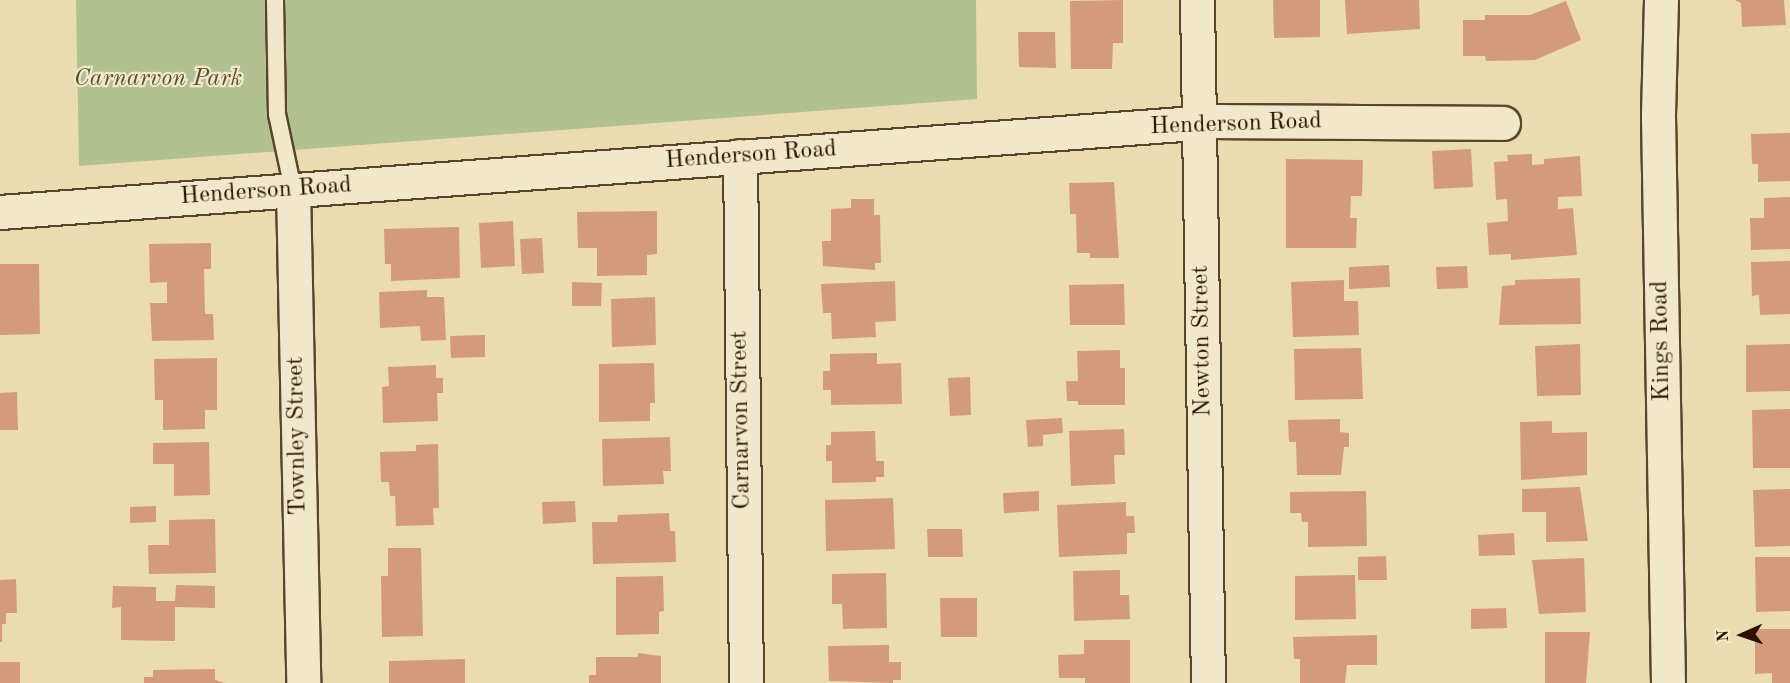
<!DOCTYPE html>
<style>
body{margin:0}
#map{position:relative;width:1790px;height:683px;overflow:hidden;background:#eadcb0;font-family:"Old Standard TT",serif}
div>[style]{position:absolute}
.green>*{inset:0;background:#b1c290}
.building>*{inset:0;background:#d49a7e}
.roads{filter:drop-shadow(2px 0 #5b442c) drop-shadow(-2px 0 #5b442c) drop-shadow(0 2px #5b442c) drop-shadow(0 -2px #5b442c)}
.lane>*{height:16px;margin:-8px;padding:0 8px;transform-origin:8px;border-radius:8px;background:#f1e8cc}
.street>*{height:33px;margin:-16.5px;padding:0 16.5px;transform-origin:16.5px;border-radius:16.5px;background:#f1e8cc}
span{translate:-50% -50%;white-space:nowrap;text-align:center;line-height:1.15;-webkit-text-stroke:4.5px #f1e8cc;paint-order:stroke}
.park-label{font-size:24px;color:#5a4f32;font-style:italic}
.street-label{font-size:24px;color:#2b1100}
.north{position:absolute;left:1712px;top:605px;width:60px;height:60px;-webkit-text-stroke:4px #f1e8cc;paint-order:stroke;rotate:267deg;font-size:16px;font-weight:700;line-height:24px;text-align:center;color:#2b1100}
.north::after{content:'';display:block;margin:auto;width:21px;height:27px;background:#2b1100;clip-path:polygon(50% 0,100% 100%,50% 72%,0 100%)}
</style>
<div id="map">
<div class="green">
<div style="clip-path:polygon(76px 0,976px 0,977px 99px,79px 166px)"></div>
</div>
<div class="building">
<div style="clip-path:polygon(1123px 0,1123px 43px,1113px 43px,1112px 69px,1071px 69px,1070px 1px)"></div>
<div style="clip-path:polygon(1273px 0,1320px 0,1320px 37px,1274px 38px)"></div>
<div style="clip-path:polygon(1345px 0,1419px 0,1420px 29px,1347px 34px)"></div>
<div style="clip-path:polygon(1735px 0,1784px 0,1786px 25px,1742px 27px,1741px 3px)"></div>
<div style="clip-path:polygon(1566px 1px,1581px 40px,1535px 60px,1486px 61px,1485px 56px,1463px 56px,1463px 20px,1485px 20px,1485px 15px,1530px 15px)"></div>
<div style="clip-path:polygon(1018px 32px,1055px 32px,1056px 68px,1019px 67px)"></div>
<div style="clip-path:polygon(1790px 133px,1790px 181px,1758px 182px,1758px 164px,1752px 164px,1751px 134px)"></div>
<div style="clip-path:polygon(1471px 149px,1473px 187px,1434px 189px,1432px 151px)"></div>
<div style="clip-path:polygon(1532px 154px,1532px 165px,1544px 164px,1544px 159px,1580px 156px,1582px 196px,1558px 197px,1558px 209px,1573px 208px,1577px 255px,1511px 260px,1511px 254px,1489px 255px,1487px 223px,1508px 221px,1507px 199px,1496px 200px,1494px 162px,1508px 161px,1507px 155px)"></div>
<div style="clip-path:polygon(1286px 159px,1363px 160px,1362px 196px,1351px 196px,1350px 218px,1357px 218px,1356px 248px,1286px 248px)"></div>
<div style="clip-path:polygon(1114px 182px,1119px 258px,1090px 258px,1090px 253px,1077px 253px,1076px 214px,1070px 214px,1069px 183px)"></div>
<div style="clip-path:polygon(1790px 197px,1790px 249px,1751px 250px,1750px 218px,1764px 218px,1764px 198px)"></div>
<div style="clip-path:polygon(851px 199px,874px 199px,874px 215px,880px 215px,881px 263px,875px 263px,875px 270px,823px 266px,822px 241px,831px 241px,831px 209px,851px 208px)"></div>
<div style="clip-path:polygon(657px 211px,657px 254px,647px 255px,647px 275px,597px 276px,597px 248px,578px 248px,577px 212px)"></div>
<div style="clip-path:polygon(513px 221px,515px 266px,481px 268px,479px 223px)"></div>
<div style="clip-path:polygon(459px 227px,460px 278px,391px 281px,391px 264px,385px 264px,384px 229px)"></div>
<div style="clip-path:polygon(542px 238px,544px 273px,522px 274px,520px 239px)"></div>
<div style="clip-path:polygon(211px 243px,211px 269px,204px 269px,205px 314px,213px 314px,214px 340px,152px 341px,150px 303px,167px 303px,167px 282px,150px 283px,149px 244px)"></div>
<div style="clip-path:polygon(1790px 261px,1790px 314px,1760px 315px,1759px 295px,1752px 296px,1751px 262px)"></div>
<div style="clip-path:polygon(0 264px,39px 264px,40px 334px,0 335px)"></div>
<div style="clip-path:polygon(1389px 265px,1390px 287px,1349px 289px,1349px 267px)"></div>
<div style="clip-path:polygon(1467px 266px,1468px 288px,1437px 289px,1436px 267px)"></div>
<div style="clip-path:polygon(1580px 278px,1581px 324px,1499px 325px,1502px 286px,1515px 285px,1515px 280px)"></div>
<div style="clip-path:polygon(1344px 280px,1344px 301px,1358px 301px,1359px 335px,1293px 337px,1291px 282px)"></div>
<div style="clip-path:polygon(895px 281px,896px 321px,875px 322px,876px 337px,832px 339px,831px 313px,823px 313px,821px 284px)"></div>
<div style="clip-path:polygon(572px 282px,602px 283px,601px 306px,572px 306px)"></div>
<div style="clip-path:polygon(1124px 284px,1125px 325px,1070px 325px,1069px 285px)"></div>
<div style="clip-path:polygon(427px 290px,427px 297px,444px 297px,446px 340px,421px 341px,420px 326px,380px 328px,379px 292px)"></div>
<div style="clip-path:polygon(655px 297px,656px 345px,612px 347px,611px 299px)"></div>
<div style="clip-path:polygon(485px 335px,485px 357px,451px 358px,450px 336px)"></div>
<div style="clip-path:polygon(1580px 344px,1581px 395px,1537px 396px,1535px 346px)"></div>
<div style="clip-path:polygon(1790px 344px,1790px 391px,1746px 392px,1746px 345px)"></div>
<div style="clip-path:polygon(1361px 348px,1363px 399px,1295px 400px,1294px 349px)"></div>
<div style="clip-path:polygon(1120px 350px,1120px 368px,1125px 368px,1125px 405px,1078px 405px,1078px 401px,1067px 401px,1066px 381px,1078px 381px,1077px 351px)"></div>
<div style="clip-path:polygon(877px 353px,877px 364px,901px 363px,902px 404px,831px 405px,831px 390px,823px 390px,823px 371px,830px 371px,830px 354px)"></div>
<div style="clip-path:polygon(217px 358px,217px 410px,205px 410px,205px 429px,163px 430px,163px 400px,155px 400px,154px 359px)"></div>
<div style="clip-path:polygon(654px 363px,655px 403px,650px 403px,650px 421px,599px 422px,599px 364px)"></div>
<div style="clip-path:polygon(436px 365px,436px 378px,443px 378px,443px 393px,437px 393px,438px 421px,383px 423px,382px 387px,389px 386px,388px 367px)"></div>
<div style="clip-path:polygon(970px 377px,971px 415px,950px 416px,948px 378px)"></div>
<div style="clip-path:polygon(17px 392px,18px 430px,0 430px,0 393px)"></div>
<div style="clip-path:polygon(1790px 409px,1790px 468px,1753px 468px,1752px 410px)"></div>
<div style="clip-path:polygon(1062px 418px,1063px 433px,1043px 435px,1043px 446px,1028px 447px,1026px 420px)"></div>
<div style="clip-path:polygon(1340px 419px,1340px 432px,1349px 433px,1349px 447px,1344px 447px,1341px 475px,1297px 475px,1296px 442px,1289px 442px,1288px 420px)"></div>
<div style="clip-path:polygon(1552px 421px,1552px 433px,1587px 432px,1587px 475px,1521px 480px,1520px 422px)"></div>
<div style="clip-path:polygon(1124px 429px,1125px 455px,1114px 455px,1115px 484px,1071px 486px,1069px 431px)"></div>
<div style="clip-path:polygon(875px 431px,876px 461px,884px 461px,884px 477px,876px 477px,876px 482px,832px 483px,832px 461px,826px 461px,826px 445px,831px 445px,831px 432px)"></div>
<div style="clip-path:polygon(670px 437px,671px 471px,663px 471px,664px 484px,603px 486px,602px 439px)"></div>
<div style="clip-path:polygon(209px 442px,210px 495px,174px 496px,174px 464px,153px 464px,153px 443px)"></div>
<div style="clip-path:polygon(438px 444px,439px 508px,433px 508px,434px 525px,396px 526px,395px 496px,390px 496px,389px 482px,381px 482px,380px 452px,416px 451px,416px 445px)"></div>
<div style="clip-path:polygon(1580px 487px,1588px 541px,1546px 542px,1546px 512px,1522px 512px,1522px 489px)"></div>
<div style="clip-path:polygon(1790px 489px,1790px 546px,1755px 547px,1753px 490px)"></div>
<div style="clip-path:polygon(1039px 491px,1039px 511px,1004px 513px,1003px 493px)"></div>
<div style="clip-path:polygon(1366px 491px,1367px 546px,1308px 547px,1308px 522px,1302px 522px,1301px 513px,1290px 513px,1290px 492px)"></div>
<div style="clip-path:polygon(893px 498px,895px 549px,826px 551px,825px 500px)"></div>
<div style="clip-path:polygon(575px 501px,576px 522px,543px 524px,542px 502px)"></div>
<div style="clip-path:polygon(1126px 502px,1126px 516px,1134px 516px,1135px 533px,1127px 533px,1127px 554px,1059px 557px,1057px 505px)"></div>
<div style="clip-path:polygon(156px 506px,156px 522px,130px 523px,130px 507px)"></div>
<div style="clip-path:polygon(669px 513px,670px 531px,675px 531px,676px 562px,593px 564px,592px 522px,617px 522px,618px 515px)"></div>
<div style="clip-path:polygon(215px 519px,216px 573px,149px 574px,148px 545px,169px 545px,169px 520px)"></div>
<div style="clip-path:polygon(927px 529px,962px 529px,963px 557px,928px 557px)"></div>
<div style="clip-path:polygon(1514px 533px,1515px 555px,1479px 556px,1478px 535px)"></div>
<div style="clip-path:polygon(388px 548px,421px 548px,423px 636px,382px 637px,381px 576px,388px 576px)"></div>
<div style="clip-path:polygon(1386px 556px,1387px 580px,1358px 580px,1358px 557px)"></div>
<div style="clip-path:polygon(1755px 557px,1790px 557px,1790px 611px,1756px 612px)"></div>
<div style="clip-path:polygon(1584px 558px,1586px 612px,1539px 614px,1532px 560px)"></div>
<div style="clip-path:polygon(1120px 570px,1120px 595px,1129px 595px,1130px 619px,1074px 621px,1073px 571px)"></div>
<div style="clip-path:polygon(886px 573px,887px 628px,843px 629px,842px 604px,832px 604px,832px 574px)"></div>
<div style="clip-path:polygon(1355px 575px,1356px 619px,1295px 620px,1295px 576px)"></div>
<div style="clip-path:polygon(663px 576px,664px 611px,659px 612px,659px 634px,616px 635px,616px 577px)"></div>
<div style="clip-path:polygon(16px 579px,17px 613px,6px 613px,6px 624px,0 624px,0 580px)"></div>
<div style="clip-path:polygon(176px 585px,215px 586px,215px 608px,175px 607px,175px 641px,121px 640px,121px 607px,112px 608px,113px 586px,156px 587px,156px 601px,175px 601px)"></div>
<div style="clip-path:polygon(940px 598px,977px 598px,977px 637px,941px 637px)"></div>
<div style="clip-path:polygon(1506px 608px,1507px 628px,1471px 629px,1471px 609px)"></div>
<div style="clip-path:polygon(0 624px,2px 624px,2px 642px,0 642px)"></div>
<div style="clip-path:polygon(1755px 629px,1790px 629px,1790px 683px,1772px 683px,1772px 673px,1755px 674px)"></div>
<div style="clip-path:polygon(1545px 632px,1590px 632px,1586px 683px,1545px 683px)"></div>
<div style="clip-path:polygon(1377px 635px,1377px 665px,1347px 665px,1345px 683px,1300px 683px,1300px 659px,1294px 659px,1293px 637px)"></div>
<div style="clip-path:polygon(1084px 640px,1130px 640px,1130px 683px,1085px 683px,1085px 678px,1059px 678px,1058px 655px,1084px 654px)"></div>
<div style="clip-path:polygon(889px 645px,889px 662px,901px 662px,901px 680px,893px 680px,893px 683px,829px 681px,828px 646px)"></div>
<div style="clip-path:polygon(638px 653px,661px 656px,661px 683px,589px 683px,589px 675px,596px 675px,596px 657px,638px 657px)"></div>
<div style="clip-path:polygon(465px 659px,465px 683px,389px 683px,389px 661px)"></div>
<div style="clip-path:polygon(0 662px,20px 662px,20px 683px,0 683px)"></div>
<div style="clip-path:polygon(215px 669px,215px 680px,225px 683px,144px 683px,144px 677px,153px 677px,153px 670px)"></div>
</div>
<div class="roads">
<div class="lane">
<div style="left:275px;top:0;width:114px;rotate:89deg"></div>
<div style="left:277px;top:114px;width:77px;rotate:78deg"></div>
</div>
<div class="street">
<div style="left:1197px;top:0;width:683px;rotate:89.08deg"></div>
<div style="left:1661px;top:0;width:116px;rotate:91.5deg"></div>
<div style="left:1658px;top:116px;width:567px;rotate:88.99deg"></div>
<div style="left:740px;top:156px;width:527px;rotate:89.35deg"></div>
<div style="left:293px;top:189px;width:494px;rotate:88.8deg"></div>
<div style="left:0;top:212px;width:1226px;rotate:-4.26deg"></div>
<div style="left:1223px;top:121px;width:280px;rotate:0.4deg"></div>
</div>
</div>
<div class="park-label">
<span style="left:158px;top:80px">Carnarvon Park</span>
</div>
<div class="street-label">
<span style="left:1236px;top:125px;rotate:-2deg">Henderson Road</span>
<span style="left:751px;top:156px;rotate:-4deg">Henderson Road</span>
<span style="left:266px;top:192px;rotate:-4deg">Henderson Road</span>
<span style="left:1203px;top:341px;rotate:-91deg">Newton Street</span>
<span style="left:1662px;top:341px;rotate:-91deg">Kings Road</span>
<span style="left:742px;top:420px;rotate:-91deg">Carnarvon Street</span>
<span style="left:298px;top:436px;rotate:-91deg">Townley Street</span>
</div>
<div class="north">N</div>
</div>
